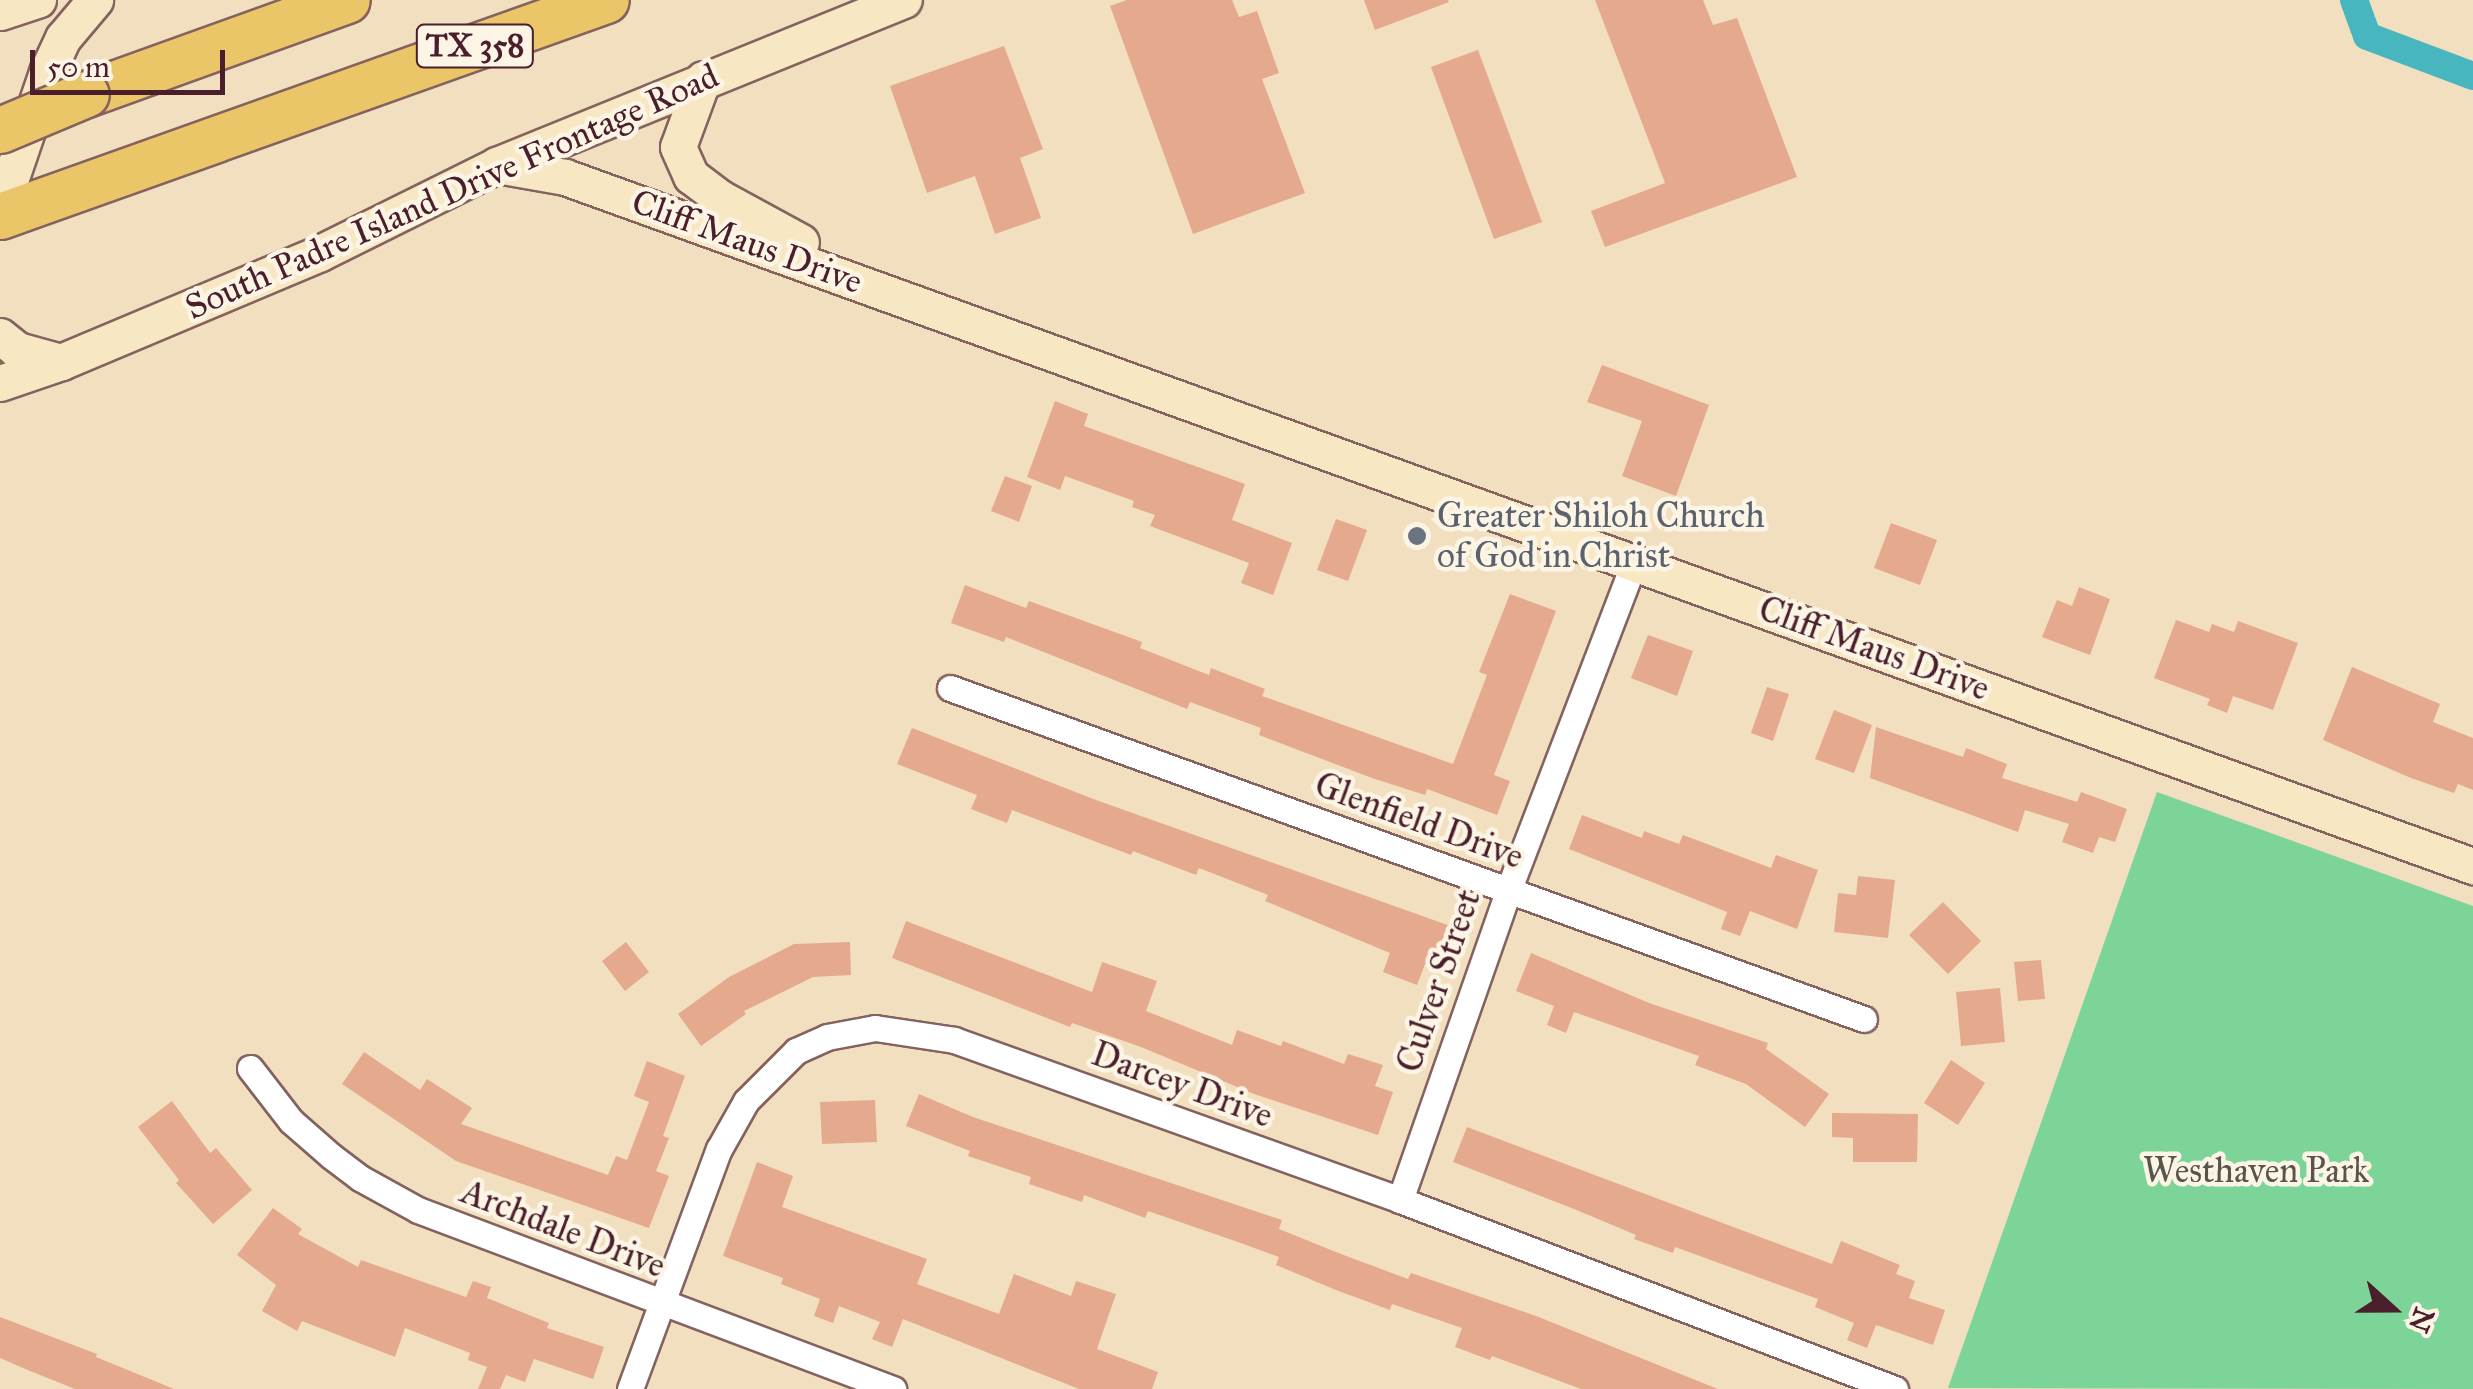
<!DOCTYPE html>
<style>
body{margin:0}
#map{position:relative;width:2473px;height:1389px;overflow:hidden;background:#f1dfbf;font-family:"IM FELL Great Primer",serif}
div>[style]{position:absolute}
.green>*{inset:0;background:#7cd499}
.canal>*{height:28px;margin:-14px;padding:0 14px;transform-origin:14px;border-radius:14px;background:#47b6bf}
.building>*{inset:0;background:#e5aa8e}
.roads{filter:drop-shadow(2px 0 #84625f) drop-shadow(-2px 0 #84625f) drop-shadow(0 2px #84625f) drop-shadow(0 -2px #84625f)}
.street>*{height:25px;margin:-12.5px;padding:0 12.5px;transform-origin:12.5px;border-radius:12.5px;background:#fff}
.secondary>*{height:35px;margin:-17.5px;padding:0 17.5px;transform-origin:17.5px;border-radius:17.5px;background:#f7e8c3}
.highway>*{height:45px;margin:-22.5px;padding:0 22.5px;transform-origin:22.5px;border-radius:22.5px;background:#ebc669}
.bridges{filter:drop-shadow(2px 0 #84625f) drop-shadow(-2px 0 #84625f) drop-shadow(0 2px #84625f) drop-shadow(0 -2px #84625f)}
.highway-bridge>*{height:45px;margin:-22.5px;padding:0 22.5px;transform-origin:22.5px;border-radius:22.5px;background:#ebc669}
.dots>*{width:28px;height:28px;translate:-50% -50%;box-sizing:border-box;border:5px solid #fcf5e5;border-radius:50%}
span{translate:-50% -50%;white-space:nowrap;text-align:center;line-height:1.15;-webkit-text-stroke:9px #fcf5e5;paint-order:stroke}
.shield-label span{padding:2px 8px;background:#fcf5e5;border:2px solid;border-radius:8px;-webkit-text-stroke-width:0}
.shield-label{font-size:32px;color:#4a1f2b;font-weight:700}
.street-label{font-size:35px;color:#4a1f2b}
.worship-label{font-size:35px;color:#5b616d}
.left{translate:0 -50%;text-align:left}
.park-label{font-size:35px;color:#59554c}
.north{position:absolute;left:2343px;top:1259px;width:100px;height:100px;-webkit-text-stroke:8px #fcf5e5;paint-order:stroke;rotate:111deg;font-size:28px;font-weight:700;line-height:40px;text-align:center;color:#4a1f2b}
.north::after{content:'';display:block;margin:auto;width:35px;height:45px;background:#4a1f2b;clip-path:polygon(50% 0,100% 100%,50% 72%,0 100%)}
.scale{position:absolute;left:30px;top:50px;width:195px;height:45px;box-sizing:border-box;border:5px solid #4a1f2b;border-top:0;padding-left:12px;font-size:30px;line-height:35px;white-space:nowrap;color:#4a1f2b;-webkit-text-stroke:8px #fcf5e5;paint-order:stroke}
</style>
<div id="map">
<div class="green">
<div style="clip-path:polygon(2157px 792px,2473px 906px,2473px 1389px,1948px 1388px)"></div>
</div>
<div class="canal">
<div style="left:2354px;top:0;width:38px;rotate:70deg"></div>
<div style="left:2367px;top:36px;width:113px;rotate:20.7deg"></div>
</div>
<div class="building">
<div style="clip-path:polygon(1127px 0,1232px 0,1239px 17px,1257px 11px,1279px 73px,1262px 79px,1305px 193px,1193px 234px,1110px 6px)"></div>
<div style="clip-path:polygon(1364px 0,1448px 0,1449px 2px,1375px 30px)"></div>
<div style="clip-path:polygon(1595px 0,1703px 0,1713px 25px,1737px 18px,1797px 177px,1605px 247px,1591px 211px,1665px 183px)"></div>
<div style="clip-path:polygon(1004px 46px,1043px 149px,1020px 158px,1041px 218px,995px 234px,975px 176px,927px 193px,890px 86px)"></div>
<div style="clip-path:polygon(1478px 50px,1542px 222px,1494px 239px,1431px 67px)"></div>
<div style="clip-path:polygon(1602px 365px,1709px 405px,1676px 496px,1622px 476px,1642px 421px,1587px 402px)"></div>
<div style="clip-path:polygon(1055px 401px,1088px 414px,1084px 426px,1245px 484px,1232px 520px,1292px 543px,1273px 595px,1241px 583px,1249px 563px,1150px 526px,1155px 515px,1132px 507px,1134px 501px,1065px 476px,1060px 490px,1027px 477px)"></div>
<div style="clip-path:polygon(1005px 476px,1032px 486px,1019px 522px,991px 511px)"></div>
<div style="clip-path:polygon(1336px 519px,1367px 530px,1348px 581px,1317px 570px)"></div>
<div style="clip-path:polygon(1891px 523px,1937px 540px,1920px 585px,1874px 568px)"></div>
<div style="clip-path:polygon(965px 585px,1026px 608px,1029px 601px,1142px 642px,1140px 648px,1209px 675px,1211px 668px,1265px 689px,1262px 696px,1453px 764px,1487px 675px,1479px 672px,1510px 594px,1556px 611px,1494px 775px,1510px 781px,1497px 815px,1427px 789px,1425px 795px,1372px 778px,1259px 735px,1261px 728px,1190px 702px,1187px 709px,1006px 637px,1004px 642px,951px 623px)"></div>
<div style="clip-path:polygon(2079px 587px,2110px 599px,2090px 655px,2042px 637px,2057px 600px,2072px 606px)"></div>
<div style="clip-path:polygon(2176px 620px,2209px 632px,2212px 624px,2234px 632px,2238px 621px,2298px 643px,2273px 710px,2233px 696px,2227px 713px,2207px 705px,2210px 699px,2154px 678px)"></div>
<div style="clip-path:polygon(1648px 635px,1693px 651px,1677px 696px,1631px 678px)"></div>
<div style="clip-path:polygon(2352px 667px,2440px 704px,2433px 722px,2473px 738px,2473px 790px,2458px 784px,2454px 793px,2411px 778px,2323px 740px)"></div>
<div style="clip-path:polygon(1767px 687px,1789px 694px,1773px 741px,1751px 733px)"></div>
<div style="clip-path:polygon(1834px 710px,1872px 725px,1854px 773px,1815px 759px)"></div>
<div style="clip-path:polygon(1876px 727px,1963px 757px,1966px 748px,2007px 764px,2002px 778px,2077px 802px,2081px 792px,2127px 809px,2115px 842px,2099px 837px,2093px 853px,2062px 842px,2069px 824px,2025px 810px,2018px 832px,1870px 778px)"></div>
<div style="clip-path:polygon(912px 728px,1096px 800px,1456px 928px,1441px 970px,1425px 964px,1417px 985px,1383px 972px,1390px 953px,1265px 901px,1268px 895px,1199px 868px,1196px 875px,1133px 851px,1131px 855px,1012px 810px,1007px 823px,971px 809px,977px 795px,897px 764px)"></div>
<div style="clip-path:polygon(1582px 815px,1642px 838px,1644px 831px,1679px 844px,1683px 835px,1771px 868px,1776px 855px,1818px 870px,1797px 929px,1750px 911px,1740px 936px,1721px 929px,1727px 912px,1569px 849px)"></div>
<div style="clip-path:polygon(1858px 876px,1895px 880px,1888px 938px,1834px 932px,1838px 893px,1856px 895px)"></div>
<div style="clip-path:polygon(1943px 902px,1981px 941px,1948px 974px,1909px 935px)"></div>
<div style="clip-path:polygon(906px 921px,1092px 992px,1102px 962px,1157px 981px,1146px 1011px,1232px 1045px,1237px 1030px,1281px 1046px,1283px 1041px,1344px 1064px,1348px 1054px,1383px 1065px,1375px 1086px,1393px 1092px,1378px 1135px,1254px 1094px,1141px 1047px,1072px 1023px,1070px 1027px,892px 958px)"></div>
<div style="clip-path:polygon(626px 942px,649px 972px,625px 991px,602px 961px)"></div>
<div style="clip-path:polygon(850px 942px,851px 975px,813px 977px,744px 1011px,746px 1014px,701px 1046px,678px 1014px,729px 977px,794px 944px)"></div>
<div style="clip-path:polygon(1531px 953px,1649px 1003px,1768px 1043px,1766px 1049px,1829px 1094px,1805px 1127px,1746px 1084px,1695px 1065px,1699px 1056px,1574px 1012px,1566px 1033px,1547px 1025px,1554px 1006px,1516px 991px)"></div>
<div style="clip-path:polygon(2041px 960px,2045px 999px,2018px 1001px,2014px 962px)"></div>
<div style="clip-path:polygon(2000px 988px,2005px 1042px,1961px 1046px,1956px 992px)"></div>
<div style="clip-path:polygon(364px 1052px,420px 1090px,427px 1079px,472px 1108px,461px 1124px,608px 1175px,616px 1156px,627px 1160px,649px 1102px,634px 1096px,647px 1061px,685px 1076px,663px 1136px,669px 1138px,656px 1171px,669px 1176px,649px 1228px,456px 1161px,342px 1084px)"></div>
<div style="clip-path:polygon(1951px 1060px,1985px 1083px,1958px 1125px,1924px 1103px)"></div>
<div style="clip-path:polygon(919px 1094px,973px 1117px,1282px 1220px,1279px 1229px,1341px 1254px,1408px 1279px,1411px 1273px,1536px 1316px,1718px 1389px,1581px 1389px,1492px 1356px,1490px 1360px,1455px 1347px,1462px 1328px,1392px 1304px,1390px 1310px,1336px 1290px,1276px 1265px,1279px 1257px,1235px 1241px,1148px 1211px,1145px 1218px,1084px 1195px,1082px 1202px,1029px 1184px,1031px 1177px,968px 1156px,970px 1151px,906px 1126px)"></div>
<div style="clip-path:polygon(875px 1100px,877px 1142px,822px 1144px,820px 1102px)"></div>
<div style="clip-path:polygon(172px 1101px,210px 1153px,216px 1148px,252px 1190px,213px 1224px,176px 1183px,179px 1180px,138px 1127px)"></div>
<div style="clip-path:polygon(1832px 1113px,1918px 1114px,1917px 1162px,1853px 1162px,1853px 1138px,1832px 1137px)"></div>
<div style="clip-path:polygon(1467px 1127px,1832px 1264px,1841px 1241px,1900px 1265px,1896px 1274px,1915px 1281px,1909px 1298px,1945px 1310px,1933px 1345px,1876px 1325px,1867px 1348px,1847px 1340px,1854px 1323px,1815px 1307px,1818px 1299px,1675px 1247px,1673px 1253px,1634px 1239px,1636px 1235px,1574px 1209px,1453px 1162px)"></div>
<div style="clip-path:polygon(757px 1162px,793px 1176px,782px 1207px,927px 1259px,917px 1284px,999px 1314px,1014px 1274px,1071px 1296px,1076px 1281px,1116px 1294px,1097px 1349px,1158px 1372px,1152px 1389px,1079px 1389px,903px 1319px,892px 1347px,872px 1339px,880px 1322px,839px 1306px,833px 1323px,814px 1316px,820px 1299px,781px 1284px,783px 1278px,723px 1256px)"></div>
<div style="clip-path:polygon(273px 1208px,302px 1229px,298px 1234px,358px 1267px,361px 1260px,466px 1297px,473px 1281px,491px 1287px,487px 1298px,549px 1323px,547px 1328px,604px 1347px,593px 1379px,534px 1359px,525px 1382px,506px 1375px,500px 1389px,478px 1389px,487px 1367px,468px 1360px,470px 1353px,405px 1328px,395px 1357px,302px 1321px,297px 1331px,262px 1311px,276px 1285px,237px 1255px)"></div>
<div style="clip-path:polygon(0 1317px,97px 1354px,96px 1357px,174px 1389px,75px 1389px,30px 1371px,0 1358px)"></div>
</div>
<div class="roads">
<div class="street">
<div style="left:950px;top:688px;width:972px;rotate:19.91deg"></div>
<div style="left:250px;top:1068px;width:67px;rotate:52.3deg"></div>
<div style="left:291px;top:1121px;width:53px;rotate:41.2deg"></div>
<div style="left:331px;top:1156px;width:36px;rotate:37deg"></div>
<div style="left:360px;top:1178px;width:66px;rotate:28.9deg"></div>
<div style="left:418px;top:1210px;width:508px;rotate:20.65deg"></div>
<div style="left:1400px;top:1200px;width:327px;rotate:-70.7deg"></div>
<div style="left:1508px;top:891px;width:352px;rotate:-69deg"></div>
<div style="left:630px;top:1389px;width:256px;rotate:-69.7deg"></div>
<div style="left:719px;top:1149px;width:55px;rotate:-60.6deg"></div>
<div style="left:746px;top:1101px;width:71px;rotate:-45deg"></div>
<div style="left:796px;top:1051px;width:34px;rotate:-24deg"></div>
<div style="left:827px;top:1037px;width:49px;rotate:-10.6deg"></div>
<div style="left:875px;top:1028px;width:80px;rotate:8.6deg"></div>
<div style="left:954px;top:1040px;width:474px;rotate:19.7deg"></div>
<div style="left:1400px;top:1200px;width:530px;rotate:20.9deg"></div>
</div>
<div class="secondary">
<div style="left:0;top:12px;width:40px;rotate:-18deg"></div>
<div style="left:703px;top:79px;width:72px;rotate:110.2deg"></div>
<div style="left:678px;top:147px;width:32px;rotate:66deg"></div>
<div style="left:691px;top:176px;width:36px;rotate:37deg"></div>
<div style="left:720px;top:198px;width:92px;rotate:28.5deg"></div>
<div style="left:497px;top:165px;width:69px;rotate:10deg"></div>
<div style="left:565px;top:177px;width:2029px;rotate:19.86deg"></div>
<div style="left:0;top:210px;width:146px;rotate:-71.2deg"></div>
<div style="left:47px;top:72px;width:38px;rotate:-65deg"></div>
<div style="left:63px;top:38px;width:50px;rotate:-49.9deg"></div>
<div style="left:0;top:336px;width:22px;rotate:39deg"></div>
<div style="left:17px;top:350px;width:46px;rotate:15.3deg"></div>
<div style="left:0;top:383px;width:65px;rotate:-19deg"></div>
<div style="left:61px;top:362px;width:281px;rotate:-22.8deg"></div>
<div style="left:320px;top:253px;width:198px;rotate:-26.4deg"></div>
<div style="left:497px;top:165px;width:439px;rotate:-22.1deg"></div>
</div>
<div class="highway">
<div style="left:86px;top:94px;width:277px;rotate:-19.8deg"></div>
<div style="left:0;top:216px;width:643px;rotate:-19.62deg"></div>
</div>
</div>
<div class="bridges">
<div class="highway-bridge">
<div style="left:0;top:130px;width:93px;rotate:-22.7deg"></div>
</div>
</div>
<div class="dots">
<div style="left:1417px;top:536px;background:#6b7280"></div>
</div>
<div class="shield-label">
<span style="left:475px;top:46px">TX 358</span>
</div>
<div class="street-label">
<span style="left:452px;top:192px;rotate:-24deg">South Padre Island Drive Frontage Road</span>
<span style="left:747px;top:242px;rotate:20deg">Cliff Maus Drive</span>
<span style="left:1874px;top:649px;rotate:20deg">Cliff Maus Drive</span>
<span style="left:1419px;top:821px;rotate:20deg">Glenfield Drive</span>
<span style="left:1439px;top:981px;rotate:-71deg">Culver Street</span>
<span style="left:1182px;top:1085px;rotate:20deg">Darcey Drive</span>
<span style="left:563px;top:1229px;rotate:21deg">Archdale Drive</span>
</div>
<div class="worship-label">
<span class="left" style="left:1437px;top:536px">Greater Shiloh Church<br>of God in Christ</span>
</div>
<div class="park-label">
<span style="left:2256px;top:1171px">Westhaven Park</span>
</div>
<div class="north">N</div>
<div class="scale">50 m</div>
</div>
